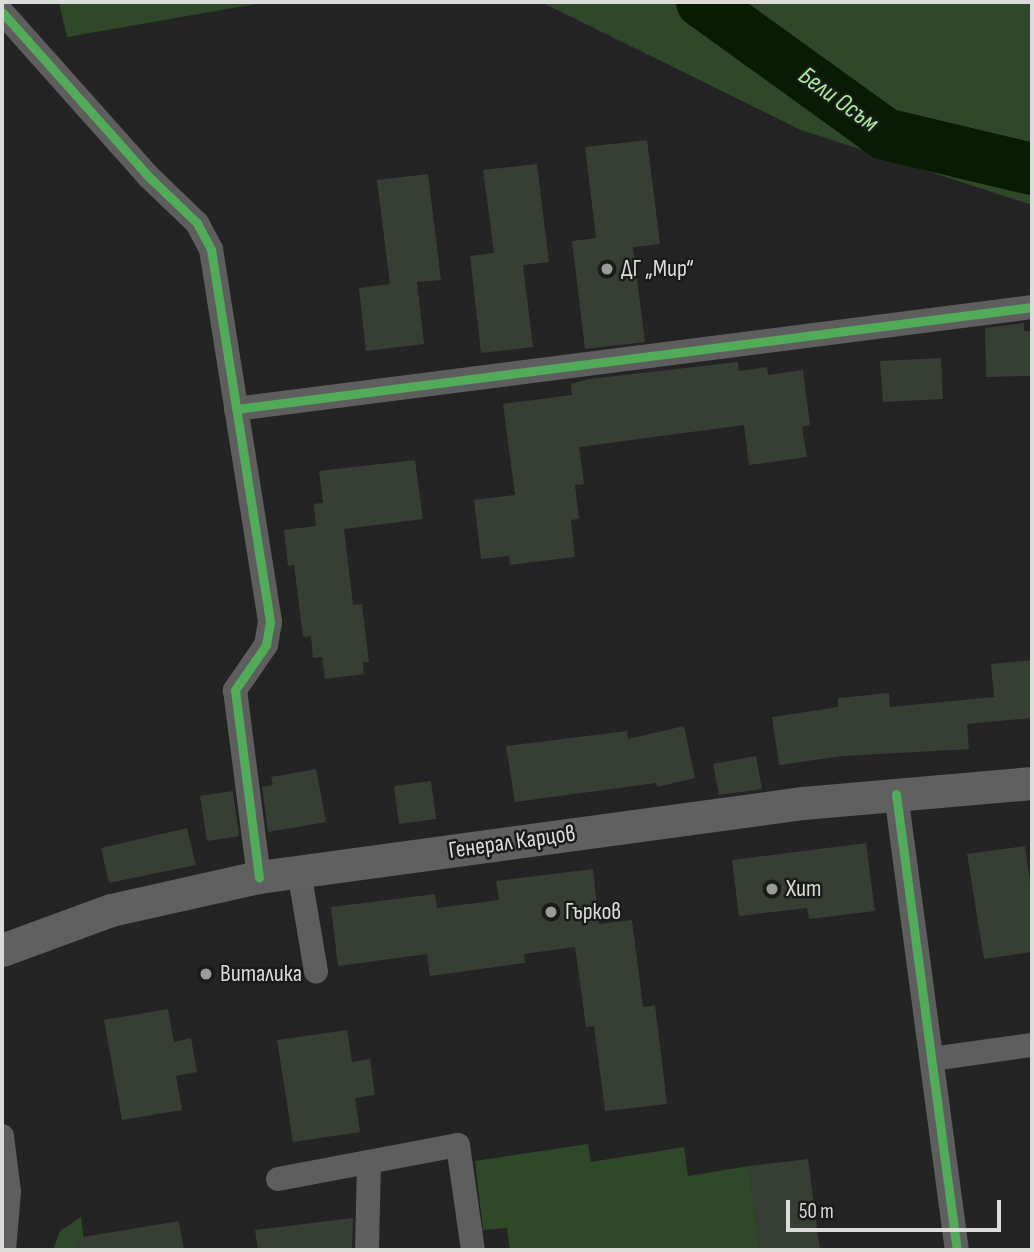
<!DOCTYPE html>
<meta charset="utf-8">
<style>
body{margin:0}
#map{position:relative;width:1034px;height:1252px;overflow:hidden;background:#242424;font-family:"Sofia Sans Condensed",sans-serif}
div>[style]{position:absolute}
.green>*{inset:0;background:#30482a}
.river>*{height:52px;margin:-26px;padding:0 26px;transform-origin:26px;border-radius:26px;background:#071c03}
.building>*{inset:0;background:#373e34}
.street>*{height:24px;margin:-12px;padding:0 12px;transform-origin:12px;border-radius:12px;background:#5e5e5e}
.secondary>*{height:33px;margin:-16.5px;padding:0 16.5px;transform-origin:16.5px;border-radius:16.5px;background:#606060}
.cycleway>*{height:9px;margin:-4.5px;padding:0 4.5px;transform-origin:4.5px;border-radius:4.5px;background:#51ab58}
.dots>*{width:19px;height:19px;translate:-50% -50%;box-sizing:border-box;border:4px solid #1a1c1a;border-radius:50%}
span{translate:-50% -50%;white-space:nowrap;text-align:center;line-height:1.15;-webkit-text-stroke:5px #1a1c1a;paint-order:stroke}
.poi-label{font-size:24px;color:#dbdcda}
.left{translate:0 -50%;text-align:left}
.street-label{font-size:24px;color:#dbdcda}
.water-label{font-size:26px;color:#a8ec97;font-style:italic}
.frame{position:absolute;inset:0;border:4px solid #dbdcda;pointer-events:none}
.scale{position:absolute;left:786px;top:1200px;width:215px;height:32px;box-sizing:border-box;border:4px solid #dbdcda;border-top:0;padding-left:9px;font-size:21px;line-height:24px;white-space:nowrap;color:#dbdcda;-webkit-text-stroke:5px #1a1c1a;paint-order:stroke}
</style>
<div id="map">
<div class="green">
<div style="clip-path:polygon(59px 2px,267px 2px,67px 37px)"></div>
<div style="clip-path:polygon(541px 2px,1032px 2px,1032px 205px,801px 130px)"></div>
<div style="clip-path:polygon(588px 1144px,591px 1162px,684px 1147px,688px 1176px,749px 1166px,760px 1250px,510px 1250px,507px 1228px,483px 1230px,475px 1161px)"></div>
<div style="clip-path:polygon(81px 1217px,85px 1250px,53px 1250px,60px 1231px)"></div>
</div>
<div class="river">
<div style="left:702px;top:2px;width:226px;rotate:35.8deg"></div>
<div style="left:885px;top:134px;width:151px;rotate:13.4deg"></div>
</div>
<div class="building">
<div style="clip-path:polygon(647px 140px,660px 244px,633px 247px,645px 342px,585px 349px,572px 241px,596px 238px,585px 147px)"></div>
<div style="clip-path:polygon(537px 164px,549px 262px,523px 265px,533px 347px,481px 353px,470px 256px,494px 253px,483px 170px)"></div>
<div style="clip-path:polygon(428px 174px,441px 280px,417px 282px,424px 344px,366px 351px,359px 288px,390px 284px,377px 180px)"></div>
<div style="clip-path:polygon(1024px 323px,1024px 331px,1032px 331px,1032px 376px,986px 377px,985px 328px)"></div>
<div style="clip-path:polygon(941px 358px,943px 399px,883px 402px,880px 361px)"></div>
<div style="clip-path:polygon(738px 362px,739px 371px,767px 367px,768px 375px,803px 370px,810px 425px,802px 427px,807px 457px,749px 465px,744px 425px,579px 447px,584px 484px,575px 485px,579px 519px,571px 520px,575px 557px,510px 565px,509px 556px,481px 559px,474px 500px,515px 495px,503px 404px,572px 395px,571px 384px,589px 379px)"></div>
<div style="clip-path:polygon(415px 460px,423px 519px,344px 529px,353px 605px,362px 604px,369px 662px,363px 662px,364px 674px,325px 679px,322px 657px,313px 658px,311px 636px,303px 637px,294px 565px,288px 566px,284px 530px,316px 526px,314px 504px,323px 503px,319px 471px)"></div>
<div style="clip-path:polygon(1032px 660px,1032px 718px,967px 724px,969px 749px,843px 756px,779px 765px,772px 717px,838px 707px,838px 698px,889px 693px,890px 707px,994px 697px,991px 664px)"></div>
<div style="clip-path:polygon(684px 726px,695px 778px,657px 787px,656px 783px,515px 802px,506px 746px,627px 731px,628px 739px)"></div>
<div style="clip-path:polygon(756px 756px,762px 789px,719px 795px,713px 764px)"></div>
<div style="clip-path:polygon(316px 769px,326px 822px,268px 832px,262px 787px,273px 785px,271px 777px)"></div>
<div style="clip-path:polygon(431px 781px,436px 819px,399px 824px,394px 786px)"></div>
<div style="clip-path:polygon(233px 791px,239px 836px,207px 841px,200px 796px)"></div>
<div style="clip-path:polygon(187px 828px,196px 865px,109px 883px,101px 848px)"></div>
<div style="clip-path:polygon(866px 843px,875px 911px,809px 919px,807px 908px,739px 916px,732px 860px)"></div>
<div style="clip-path:polygon(1025px 846px,1032px 896px,1032px 952px,984px 959px,967px 854px)"></div>
<div style="clip-path:polygon(593px 869px,599px 924px,632px 920px,643px 1007px,655px 1005px,667px 1104px,605px 1111px,594px 1026px,586px 1027px,575px 947px,524px 954px,525px 963px,430px 976px,427px 954px,338px 966px,331px 907px,435px 894px,437px 908px,499px 900px,496px 881px)"></div>
<div style="clip-path:polygon(168px 1009px,174px 1042px,191px 1038px,197px 1072px,176px 1076px,182px 1110px,122px 1120px,104px 1020px)"></div>
<div style="clip-path:polygon(347px 1030px,352px 1062px,370px 1059px,375px 1095px,355px 1098px,360px 1132px,293px 1142px,277px 1040px)"></div>
<div style="clip-path:polygon(808px 1159px,820px 1250px,760px 1250px,749px 1166px)"></div>
<div style="clip-path:polygon(353px 1218px,352px 1250px,258px 1250px,255px 1230px)"></div>
<div style="clip-path:polygon(179px 1221px,184px 1250px,78px 1250px,77px 1238px)"></div>
</div>
<div class="street">
<div style="left:2px;top:12px;width:220px;rotate:48.3deg"></div>
<div style="left:148px;top:176px;width:68px;rotate:43.8deg"></div>
<div style="left:197px;top:223px;width:30px;rotate:62deg"></div>
<div style="left:211px;top:249px;width:378px;rotate:81deg"></div>
<div style="left:270px;top:622px;width:23px;rotate:100deg"></div>
<div style="left:266px;top:645px;width:55px;rotate:124.6deg"></div>
<div style="left:235px;top:690px;width:189px;rotate:82.7deg"></div>
<div style="left:236px;top:409px;width:803px;rotate:-7.3deg"></div>
<div style="left:896px;top:794px;width:460px;rotate:82.4deg"></div>
<div style="left:299px;top:871px;width:102px;rotate:80.4deg"></div>
<div style="left:932px;top:1059px;width:101px;rotate:-8deg"></div>
<div style="left:2px;top:1136px;width:56px;rotate:82.9deg"></div>
<div style="left:9px;top:1192px;width:58px;rotate:94.9deg"></div>
<div style="left:278px;top:1179px;width:183px;rotate:-10.7deg"></div>
<div style="left:458px;top:1145px;width:106px;rotate:81.9deg"></div>
<div style="left:367px;top:1250px;width:88px;rotate:-88.7deg"></div>
</div>
<div class="secondary">
<div style="left:2px;top:950px;width:116px;rotate:-20.2deg"></div>
<div style="left:111px;top:910px;width:152px;rotate:-12.6deg"></div>
<div style="left:259px;top:877px;width:549px;rotate:-7.75deg"></div>
<div style="left:803px;top:803px;width:230px;rotate:-5deg"></div>
</div>
<div class="cycleway">
<div style="left:2px;top:12px;width:220px;rotate:48.3deg"></div>
<div style="left:148px;top:176px;width:68px;rotate:43.8deg"></div>
<div style="left:197px;top:223px;width:30px;rotate:62deg"></div>
<div style="left:211px;top:249px;width:378px;rotate:81deg"></div>
<div style="left:270px;top:622px;width:23px;rotate:100deg"></div>
<div style="left:266px;top:645px;width:55px;rotate:124.6deg"></div>
<div style="left:235px;top:690px;width:189px;rotate:82.7deg"></div>
<div style="left:236px;top:409px;width:803px;rotate:-7.3deg"></div>
<div style="left:896px;top:794px;width:460px;rotate:82.4deg"></div>
</div>
<div class="dots">
<div style="left:607px;top:269px;background:#9b9c9a"></div>
<div style="left:772px;top:889px;background:#9b9c9a"></div>
<div style="left:551px;top:912px;background:#9b9c9a"></div>
<div style="left:206px;top:974px;background:#9b9c9a"></div>
</div>
<div class="poi-label">
<span class="left" style="left:621px;top:269px">ДГ „Мир“</span>
<span class="left" style="left:786px;top:889px">Хит</span>
<span class="left" style="left:565px;top:912px">Гърков</span>
<span class="left" style="left:220px;top:974px">Виталика</span>
</div>
<div class="street-label">
<span style="left:512px;top:842px;rotate:-8deg">Генерал Карцов</span>
</div>
<div class="water-label">
<span style="left:838px;top:100px;rotate:36deg">Бели Осъм</span>
</div>
<div class="frame"></div>
<div class="scale">50 m</div>
</div>
